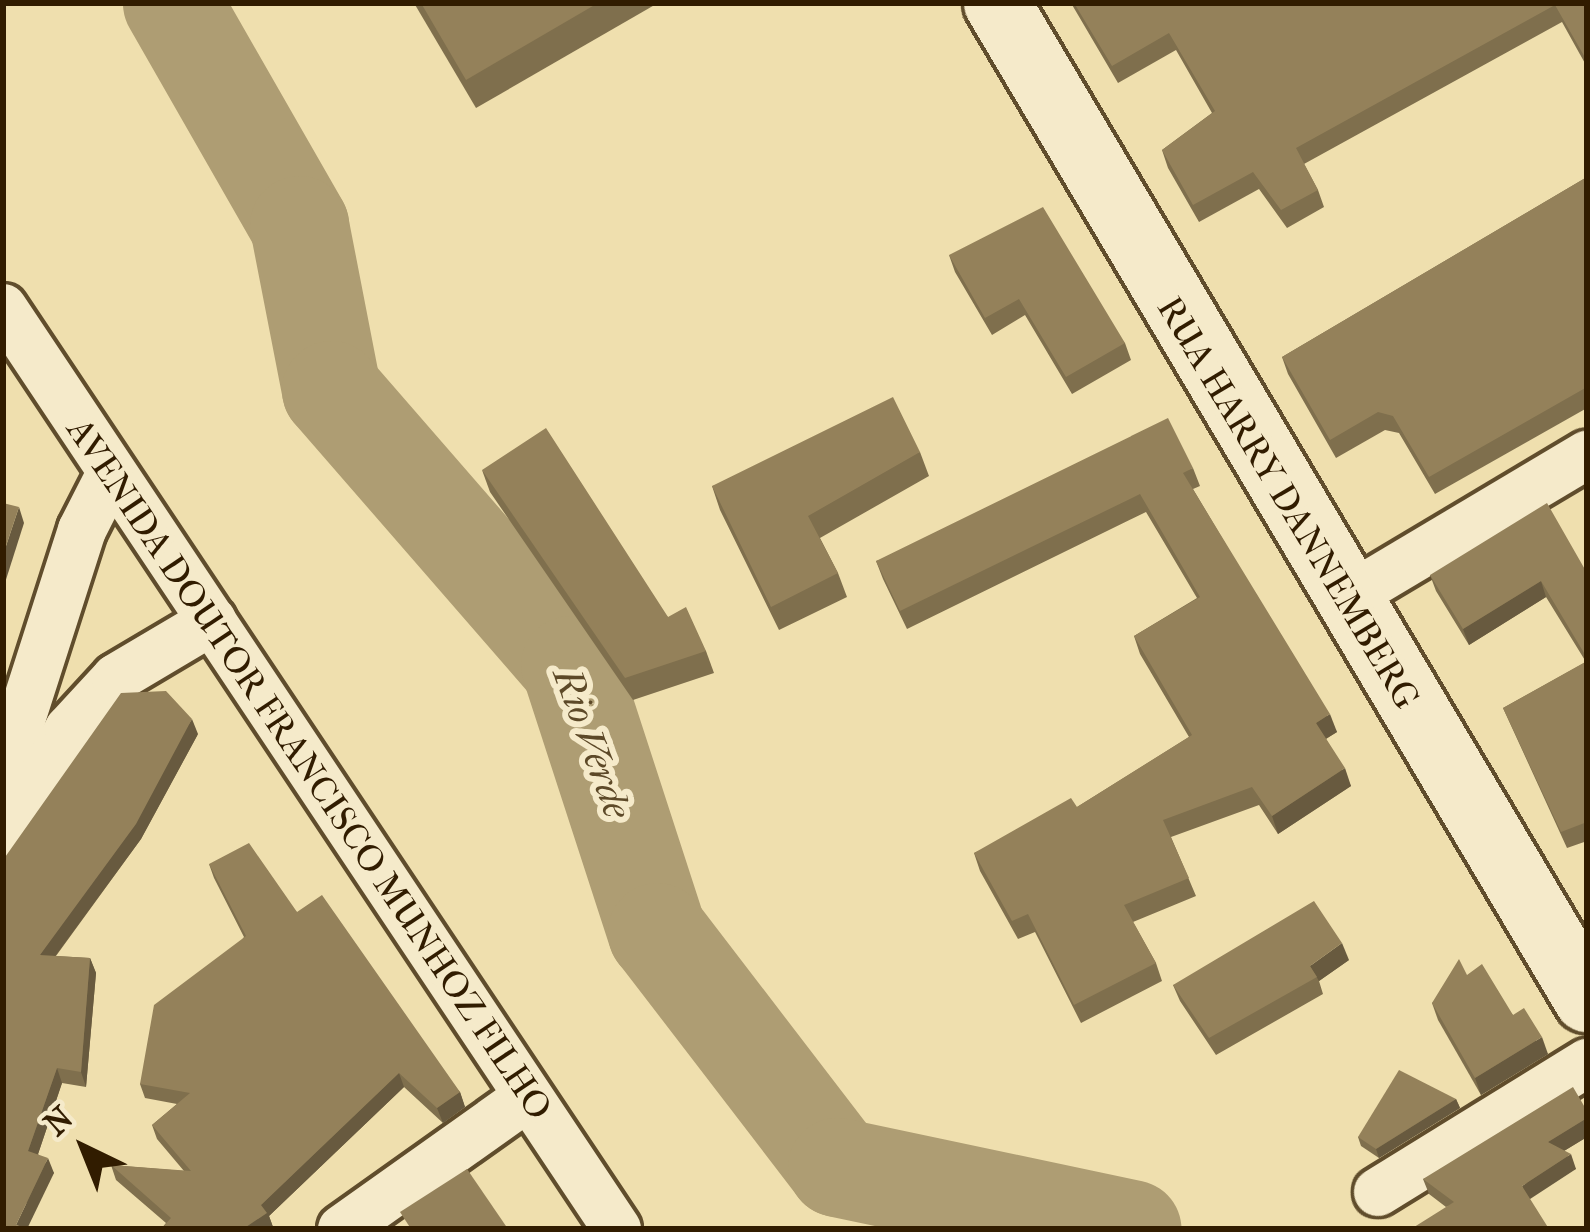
<!DOCTYPE html>
<style>
body{margin:0}
#map{position:relative;width:1590px;height:1232px;overflow:hidden;background:#efdfae;font-family:"IM FELL French Canon",serif}
div>[style]{position:absolute}
.river>*{height:99px;margin:-49.5px;padding:0 49.5px;transform-origin:49.5px;border-radius:49.5px;background:#ae9d73}
.roads{filter:drop-shadow(3px 0 #604d2c) drop-shadow(-3px 0 #604d2c) drop-shadow(0 3px #604d2c) drop-shadow(0 -3px #604d2c)}
.minor>*{height:48px;margin:-24px;padding:0 24px;transform-origin:24px;border-radius:24px;background:#f5eaca}
.secondary>*{height:66px;margin:-33px;padding:0 33px;transform-origin:33px;border-radius:33px;background:#f5eaca}
.wall>*{inset:0;background:#7f6f4d}
.shaded-wall>*{inset:0;background:#685a3f}
.building>*{inset:0;background:#94815a}
span{translate:-50% -50%;white-space:nowrap;text-align:center;line-height:1.15;-webkit-text-stroke:12px #f5eaca;paint-order:stroke}
.street-label{font-size:36px;color:#311c00}
.water-label{font-size:39px;color:#5d4928;font-style:italic}
.frame{position:absolute;inset:0;border:6px solid #311c00;pointer-events:none}
.north{position:absolute;left:24px;top:1088px;width:120px;height:120px;-webkit-text-stroke:9px #f5eaca;paint-order:stroke;rotate:317deg;font-size:33px;font-weight:700;line-height:48px;text-align:center;color:#311c00}
.north::after{content:'';display:block;margin:auto;width:42px;height:54px;background:#311c00;clip-path:polygon(50% 0,100% 100%,50% 72%,0 100%)}
</style>
<div id="map">
<div class="river">
<div style="left:172px;top:3px;width:256px;rotate:60.2deg"></div>
<div style="left:299px;top:225px;width:168px;rotate:79deg"></div>
<div style="left:331px;top:390px;width:364px;rotate:49deg"></div>
<div style="left:570px;top:665px;width:281px;rotate:72deg"></div>
<div style="left:657px;top:932px;width:296px;rotate:52.5deg"></div>
<div style="left:837px;top:1167px;width:301px;rotate:11.9deg"></div>
</div>
<div class="roads">
<div class="minor">
<div style="left:3px;top:308px;width:1107px;rotate:56.31deg"></div>
<div style="left:1345px;top:599px;width:282px;rotate:-30.8deg"></div>
<div style="left:3px;top:776px;width:258px;rotate:-72.2deg"></div>
<div style="left:82px;top:530px;width:64px;rotate:-63deg"></div>
<div style="left:3px;top:847px;width:135px;rotate:-60.8deg"></div>
<div style="left:69px;top:729px;width:69px;rotate:-47.3deg"></div>
<div style="left:116px;top:678px;width:112px;rotate:-30.7deg"></div>
<div style="left:1378px;top:1192px;width:246px;rotate:-31.7deg"></div>
<div style="left:342px;top:1229px;width:228px;rotate:-35.4deg"></div>
</div>
<div class="secondary">
<div style="left:997px;top:3px;width:1158px;rotate:59.36deg"></div>
</div>
</div>
<div class="wall">
<div style="clip-path:polygon(414px 3px,658px 3px,476px 108px)"></div>
<div style="clip-path:polygon(1071px 3px,1587px 3px,1587px 67px,1562px 22px,1304px 164px,1318px 190px,1324px 207px,1287px 228px,1259px 189px,1199px 222px,1168px 168px,1162px 150px,1212px 113px,1176px 50px,1118px 83px)"></div>
<div style="clip-path:polygon(1587px 177px,1587px 408px,1435px 494px,1399px 433px,1385px 430px,1336px 458px,1288px 374px,1282px 357px)"></div>
<div style="clip-path:polygon(949px 255px,1125px 343px,1131px 360px,1072px 394px,1025px 315px,992px 335px,955px 272px)"></div>
<div style="clip-path:polygon(920px 452px,929px 476px,820px 538px,838px 573px,847px 597px,779px 630px,720px 510px,712px 486px)"></div>
<div style="clip-path:polygon(1193px 468px,1200px 486px,1193px 489px,1337px 732px,1326px 739px,1351px 786px,1278px 834px,1259px 805px,1171px 837px,1196px 896px,1133px 922px,1156px 963px,1162px 981px,1081px 1023px,1035px 932px,1018px 939px,980px 871px,974px 853px,1077px 807px,1189px 737px,1140px 654px,1134px 636px,1197px 598px,1146px 512px,907px 629px,883px 579px,876px 561px)"></div>
<div style="clip-path:polygon(482px 470px,668px 617px,706px 651px,714px 673px,633px 700px,490px 492px)"></div>
<div style="clip-path:polygon(1587px 573px,1587px 841px,1567px 848px,1503px 708px,1586px 662px,1546px 597px,1469px 645px,1436px 591px,1430px 575px)"></div>
<div style="clip-path:polygon(198px 734px,141px 839px,56px 956px,90px 958px,96px 973px,86px 1087px,62px 1083px,38px 1154px,54px 1173px,3px 1229px,3px 860px)"></div>
<div style="clip-path:polygon(209px 864px,297px 912px,460px 1092px,465px 1107px,443px 1123px,404px 1087px,269px 1216px,273px 1227px,269px 1229px,161px 1229px,166px 1223px,116px 1180px,111px 1165px,184px 1171px,157px 1139px,152px 1125px,177px 1104px,145px 1098px,140px 1084px,244px 937px,214px 878px)"></div>
<div style="clip-path:polygon(1349px 960px,1319px 981px,1323px 994px,1216px 1055px,1180px 1001px,1173px 985px)"></div>
<div style="clip-path:polygon(1467px 975px,1513px 1015px,1548px 1054px,1481px 1095px,1438px 1020px,1432px 1003px)"></div>
<div style="clip-path:polygon(1456px 1099px,1460px 1108px,1379px 1158px,1361px 1146px,1358px 1137px)"></div>
<div style="clip-path:polygon(1587px 1111px,1587px 1137px,1564px 1151px,1576px 1169px,1446px 1207px,1429px 1194px,1423px 1179px)"></div>
</div>
<div class="shaded-wall">
<div style="clip-path:polygon(19px 507px,24px 523px,3px 589px,3px 555px)"></div>
<div style="clip-path:polygon(1541px 581px,1546px 597px,1469px 645px,1463px 629px)"></div>
<div style="clip-path:polygon(1330px 714px,1337px 732px,1322px 741px,1316px 723px)"></div>
<div style="clip-path:polygon(192px 719px,198px 734px,141px 839px,45px 970px,40px 955px)"></div>
<div style="clip-path:polygon(1345px 768px,1351px 786px,1278px 834px,1272px 816px)"></div>
<div style="clip-path:polygon(1342px 943px,1349px 960px,1319px 981px,1310px 966px)"></div>
<div style="clip-path:polygon(90px 958px,96px 973px,86px 1087px,81px 1072px)"></div>
<div style="clip-path:polygon(1542px 1037px,1548px 1054px,1481px 1095px,1475px 1078px)"></div>
<div style="clip-path:polygon(57px 1068px,62px 1083px,34px 1166px,28px 1151px)"></div>
<div style="clip-path:polygon(399px 1073px,404px 1087px,269px 1216px,273px 1227px,269px 1229px,243px 1229px,261px 1205px)"></div>
<div style="clip-path:polygon(460px 1092px,465px 1107px,443px 1123px,437px 1108px)"></div>
<div style="clip-path:polygon(1456px 1099px,1460px 1108px,1379px 1158px,1376px 1149px)"></div>
<div style="clip-path:polygon(1587px 1118px,1587px 1137px,1554px 1157px,1548px 1142px)"></div>
<div style="clip-path:polygon(1571px 1154px,1576px 1169px,1527px 1201px,1522px 1186px)"></div>
<div style="clip-path:polygon(48px 1158px,54px 1173px,27px 1229px,16px 1225px)"></div>
</div>
<div class="building">
<div style="clip-path:polygon(421px 3px,598px 3px,466px 80px)"></div>
<div style="clip-path:polygon(1074px 3px,1587px 3px,1587px 61px,1555px 5px,1296px 148px,1318px 190px,1281px 210px,1253px 172px,1193px 205px,1162px 150px,1215px 111px,1169px 33px,1112px 66px)"></div>
<div style="clip-path:polygon(1587px 177px,1587px 387px,1429px 477px,1393px 416px,1378px 412px,1330px 440px,1282px 357px)"></div>
<div style="clip-path:polygon(1043px 207px,1125px 343px,1066px 377px,1019px 299px,985px 318px,949px 255px)"></div>
<div style="clip-path:polygon(893px 397px,920px 452px,808px 516px,838px 573px,771px 607px,712px 486px)"></div>
<div style="clip-path:polygon(1168px 418px,1193px 468px,1183px 473px,1330px 714px,1316px 723px,1345px 768px,1272px 816px,1252px 787px,1163px 820px,1189px 878px,1124px 905px,1156px 963px,1074px 1005px,1028px 914px,1012px 921px,974px 853px,1071px 798px,1077px 807px,1192px 735px,1134px 636px,1200px 597px,1140px 494px,900px 611px,876px 561px)"></div>
<div style="clip-path:polygon(546px 428px,668px 617px,686px 607px,706px 651px,625px 678px,482px 470px)"></div>
<div style="clip-path:polygon(3px 503px,19px 507px,3px 555px)"></div>
<div style="clip-path:polygon(1547px 503px,1587px 573px,1587px 658px,1541px 581px,1463px 629px,1430px 575px)"></div>
<div style="clip-path:polygon(1587px 661px,1587px 822px,1561px 832px,1503px 708px)"></div>
<div style="clip-path:polygon(166px 691px,192px 719px,136px 824px,40px 955px,90px 958px,81px 1072px,57px 1068px,28px 1151px,48px 1158px,16px 1225px,31px 1229px,3px 1229px,3px 860px,121px 693px)"></div>
<div style="clip-path:polygon(249px 843px,297px 912px,322px 895px,460px 1092px,437px 1108px,399px 1073px,261px 1205px,267px 1213px,243px 1229px,161px 1229px,171px 1218px,111px 1165px,191px 1171px,152px 1125px,190px 1093px,140px 1084px,154px 1005px,246px 936px,209px 864px)"></div>
<div style="clip-path:polygon(1314px 901px,1342px 943px,1310px 966px,1317px 977px,1209px 1038px,1173px 985px)"></div>
<div style="clip-path:polygon(1459px 959px,1467px 975px,1482px 964px,1513px 1015px,1524px 1008px,1542px 1037px,1475px 1078px,1432px 1003px)"></div>
<div style="clip-path:polygon(1399px 1070px,1456px 1099px,1376px 1149px,1358px 1137px)"></div>
<div style="clip-path:polygon(1573px 1087px,1587px 1111px,1587px 1118px,1548px 1142px,1571px 1154px,1522px 1186px,1549px 1229px,1411px 1229px,1454px 1202px,1423px 1179px)"></div>
<div style="clip-path:polygon(467px 1169px,508px 1229px,411px 1229px,400px 1212px)"></div>
</div>
<div class="street-label">
<span style="left:1288px;top:503px;rotate:59deg">RUA HARRY DANNEMBERG</span>
<span style="left:309px;top:769px;rotate:56deg">AVENIDA DOUTOR FRANCISCO MUNHOZ FILHO</span>
</div>
<div class="water-label">
<span style="left:592px;top:743px;rotate:70deg">Rio Verde</span>
</div>
<div class="frame"></div>
<div class="north">N</div>
</div>
